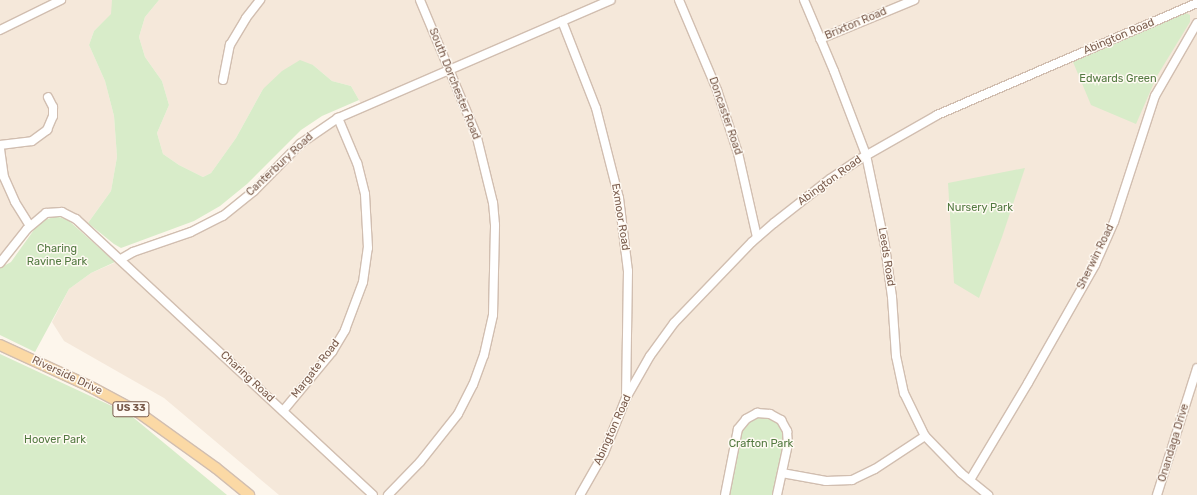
<!DOCTYPE html>
<style>
body{margin:0}
#map{position:relative;width:1197px;height:495px;overflow:hidden;background:#fdf6ec;font-family:Rubik,sans-serif}
div>[style]{position:absolute}
.residential>*{inset:0;background:#f5e8da}
.green>*{inset:0;background:#d8ecc9}
.roads{filter:drop-shadow(1px 0 #d1beb0) drop-shadow(-1px 0 #d1beb0) drop-shadow(0 1px #d1beb0) drop-shadow(0 -1px #d1beb0)}
.minor>*{height:8px;margin:-4px;padding:0 4px;transform-origin:4px;border-radius:4px;background:#fff}
.major>*{height:10px;margin:-5px;padding:0 5px;transform-origin:5px;border-radius:5px;background:#fbd9a5}
span{translate:-50% -50%;white-space:nowrap;text-align:center;line-height:1.15;-webkit-text-stroke:3px #fffaf3;paint-order:stroke}
.shield-label span{padding:1px 3px;background:#fffaf3;border:1px solid;border-radius:3px;-webkit-text-stroke-width:0}
.shield-label{font-size:10px;color:#7a5c4d;font-weight:700}
.street-label{font-size:11px;color:#7a5c4d}
.park-label{font-size:11px;color:#537a41}
</style>
<div id="map">
<div class="residential">
<div style="clip-path:polygon(0 0,112px 0,112px 14px,94px 31px,89px 45px,105px 81px,114px 116px,117px 157px,111px 191px,85px 227px,76px 219px,46px 213px,0 263px)"></div>
<div style="clip-path:polygon(159px 0,1197px 0,1197px 495px,279px 495px,164px 398px,64px 341px,52px 322px,69px 289px,91px 273px,223px 216px,291px 152px,363px 107px,351px 86px,332px 81px,313px 65px,263px 89px,236px 138px,211px 173px,203px 177px,179px 165px,163px 154px,157px 133px,169px 105px,162px 81px,145px 57px,139px 37px,145px 17px)"></div>
</div>
<div class="green">
<div style="clip-path:polygon(112px 0,159px 0,145px 17px,139px 37px,145px 57px,162px 81px,169px 105px,157px 133px,163px 154px,179px 165px,203px 177px,211px 173px,236px 138px,263px 89px,282px 71px,300px 60px,313px 65px,332px 81px,351px 86px,359px 100px,322px 116px,301px 130px,247px 184px,220px 206px,194px 221px,121px 248px,114px 244px,88px 223px,111px 191px,117px 157px,114px 116px,105px 81px,89px 45px,94px 31px,111px 14px)"></div>
<div style="clip-path:polygon(1186px 13px,1190px 15px,1190px 22px,1157px 76px,1136px 124px,1091px 105px,1073px 62px)"></div>
<div style="clip-path:polygon(1025px 168px,1002px 237px,979px 298px,954px 283px,948px 183px)"></div>
<div style="clip-path:polygon(56px 216px,68px 220px,115px 262px,91px 273px,69px 289px,35px 352px,0 335px,0 268px,11px 262px,36px 227px,45px 220px)"></div>
<div style="clip-path:polygon(0 354px,129px 414px,227px 495px,0 495px)"></div>
<div style="clip-path:polygon(757px 417px,764px 417px,776px 421px,780px 424px,785px 435px,784px 446px,772px 495px,728px 495px,741px 432px,751px 420px)"></div>
</div>
<div class="roads">
<div class="minor">
<div style="left:679px;top:0;width:98px;rotate:67.1deg"></div>
<div style="left:717px;top:90px;width:66px;rotate:71.6deg"></div>
<div style="left:738px;top:153px;width:86px;rotate:77.3deg"></div>
<div style="left:804px;top:0;width:77px;rotate:67.1deg"></div>
<div style="left:834px;top:71px;width:90px;rotate:69.1deg"></div>
<div style="left:866px;top:155px;width:93px;rotate:78.2deg"></div>
<div style="left:885px;top:246px;width:51px;rotate:82.2deg"></div>
<div style="left:892px;top:297px;width:59px;rotate:86.1deg"></div>
<div style="left:896px;top:356px;width:38px;rotate:78deg"></div>
<div style="left:904px;top:393px;width:48px;rotate:64deg"></div>
<div style="left:925px;top:436px;width:52px;rotate:45.8deg"></div>
<div style="left:961px;top:473px;width:35px;rotate:39deg"></div>
<div style="left:562px;top:21px;width:93px;rotate:68.7deg"></div>
<div style="left:596px;top:108px;width:93px;rotate:75.7deg"></div>
<div style="left:619px;top:198px;width:74px;rotate:83deg"></div>
<div style="left:628px;top:271px;width:126px;rotate:90.9deg"></div>
<div style="left:0;top:30px;width:68px;rotate:-26.2deg"></div>
<div style="left:820px;top:39px;width:102px;rotate:-22.5deg"></div>
<div style="left:223px;top:80px;width:36px;rotate:-79deg"></div>
<div style="left:230px;top:45px;width:31px;rotate:-59deg"></div>
<div style="left:246px;top:18px;width:23px;rotate:-52deg"></div>
<div style="left:0;top:145px;width:32px;rotate:-7deg"></div>
<div style="left:32px;top:141px;width:19px;rotate:-36deg"></div>
<div style="left:47px;top:130px;width:15px;rotate:-67deg"></div>
<div style="left:53px;top:116px;width:9px;rotate:-90deg"></div>
<div style="left:53px;top:107px;width:11px;rotate:-117deg"></div>
<div style="left:0;top:149px;width:28px;rotate:82deg"></div>
<div style="left:4px;top:177px;width:27px;rotate:66deg"></div>
<div style="left:15px;top:202px;width:28px;rotate:58deg"></div>
<div style="left:121px;top:259px;width:14px;rotate:-30deg"></div>
<div style="left:133px;top:252px;width:61px;rotate:-19deg"></div>
<div style="left:191px;top:232px;width:36px;rotate:-27deg"></div>
<div style="left:223px;top:216px;width:40px;rotate:-39deg"></div>
<div style="left:254px;top:191px;width:66px;rotate:-45.6deg"></div>
<div style="left:300px;top:144px;width:46px;rotate:-34.4deg"></div>
<div style="left:338px;top:118px;width:297px;rotate:-23.4deg"></div>
<div style="left:0;top:263px;width:43px;rotate:-51.5deg"></div>
<div style="left:27px;top:229px;width:25px;rotate:-40deg"></div>
<div style="left:46px;top:213px;width:16px;rotate:-4deg"></div>
<div style="left:62px;top:212px;width:16px;rotate:27deg"></div>
<div style="left:76px;top:219px;width:405px;rotate:42.9deg"></div>
<div style="left:283px;top:411px;width:77px;rotate:-50.3deg"></div>
<div style="left:332px;top:352px;width:26px;rotate:-59deg"></div>
<div style="left:345px;top:330px;width:51px;rotate:-69.4deg"></div>
<div style="left:363px;top:282px;width:34px;rotate:-82deg"></div>
<div style="left:368px;top:248px;width:54px;rotate:-93.2deg"></div>
<div style="left:365px;top:194px;width:32px;rotate:-104deg"></div>
<div style="left:357px;top:163px;width:49px;rotate:-112.9deg"></div>
<div style="left:782px;top:473px;width:45px;rotate:10.3deg"></div>
<div style="left:826px;top:481px;width:26px;rotate:-2deg"></div>
<div style="left:852px;top:480px;width:25px;rotate:-26deg"></div>
<div style="left:875px;top:469px;width:60px;rotate:-33.4deg"></div>
<div style="left:970px;top:480px;width:113px;rotate:-59.1deg"></div>
<div style="left:1028px;top:383px;width:136px;rotate:-60.4deg"></div>
<div style="left:1095px;top:265px;width:47px;rotate:-66.2deg"></div>
<div style="left:1114px;top:222px;width:133px;rotate:-72deg"></div>
<div style="left:1155px;top:96px;width:84px;rotate:-60.1deg"></div>
<div style="left:388px;top:495px;width:46px;rotate:-45.9deg"></div>
<div style="left:420px;top:462px;width:61px;rotate:-51.6deg"></div>
<div style="left:458px;top:414px;width:33px;rotate:-63deg"></div>
<div style="left:473px;top:385px;width:32px;rotate:-70deg"></div>
<div style="left:484px;top:355px;width:41px;rotate:-77.3deg"></div>
<div style="left:493px;top:315px;width:90px;rotate:-88.7deg"></div>
<div style="left:495px;top:225px;width:22px;rotate:-95deg"></div>
<div style="left:493px;top:203px;width:71px;rotate:-103.8deg"></div>
<div style="left:476px;top:134px;width:145px;rotate:-112.7deg"></div>
<div style="left:580px;top:495px;width:48px;rotate:-60.3deg"></div>
<div style="left:604px;top:453px;width:59px;rotate:-68.2deg"></div>
<div style="left:626px;top:398px;width:48px;rotate:-60.3deg"></div>
<div style="left:650px;top:356px;width:41px;rotate:-54deg"></div>
<div style="left:674px;top:323px;width:112px;rotate:-46.1deg"></div>
<div style="left:752px;top:242px;width:29px;rotate:-41deg"></div>
<div style="left:774px;top:223px;width:71px;rotate:-38.2deg"></div>
<div style="left:830px;top:179px;width:36px;rotate:-34deg"></div>
<div style="left:860px;top:159px;width:89px;rotate:-29.7deg"></div>
<div style="left:937px;top:115px;width:283px;rotate:-23.3deg"></div>
<div style="left:725px;top:495px;width:67px;rotate:-78.9deg"></div>
<div style="left:738px;top:429px;width:13px;rotate:-51deg"></div>
<div style="left:746px;top:419px;width:13px;rotate:-29deg"></div>
<div style="left:757px;top:413px;width:13px;rotate:4deg"></div>
<div style="left:770px;top:414px;width:13px;rotate:29deg"></div>
<div style="left:781px;top:420px;width:13px;rotate:61deg"></div>
<div style="left:787px;top:431px;width:13px;rotate:86deg"></div>
<div style="left:788px;top:444px;width:52px;rotate:102.2deg"></div>
<div style="left:1157px;top:495px;width:133px;rotate:-72.5deg"></div>
</div>
<div class="major">
<div style="left:0;top:345px;width:98px;rotate:24.7deg"></div>
<div style="left:89px;top:386px;width:55px;rotate:28deg"></div>
<div style="left:138px;top:412px;width:96px;rotate:35.7deg"></div>
<div style="left:216px;top:468px;width:43px;rotate:39.3deg"></div>
</div>
</div>
<div class="shield-label">
<span style="left:131px;top:409px">US 33</span>
</div>
<div class="street-label">
<span style="left:856px;top:24px;rotate:-23deg">Brixton Road</span>
<span style="left:1119px;top:37px;rotate:-23deg">Abington Road</span>
<span style="left:454px;top:84px;rotate:68deg">South Dorchester Road</span>
<span style="left:725px;top:116px;rotate:71deg">Doncaster Road</span>
<span style="left:280px;top:165px;rotate:-43deg">Canterbury Road</span>
<span style="left:830px;top:181px;rotate:-36deg">Abington Road</span>
<span style="left:620px;top:217px;rotate:81deg">Exmoor Road</span>
<span style="left:886px;top:257px;rotate:81deg">Leeds Road</span>
<span style="left:1096px;top:257px;rotate:-64deg">Sherwin Road</span>
<span style="left:316px;top:369px;rotate:-52deg">Margate Road</span>
<span style="left:67px;top:376px;rotate:25deg">Riverside Drive</span>
<span style="left:247px;top:377px;rotate:43deg">Charing Road</span>
<span style="left:613px;top:430px;rotate:-66deg">Abington Road</span>
<span style="left:1174px;top:443px;rotate:-73deg">Onandaga Drive</span>
</div>
<div class="park-label">
<span style="left:1118px;top:79px">Edwards Green</span>
<span style="left:980px;top:208px">Nursery Park</span>
<span style="left:57px;top:256px">Charing<br>Ravine Park</span>
<span style="left:55px;top:440px">Hoover Park</span>
<span style="left:761px;top:444px">Crafton Park</span>
</div>
</div>
